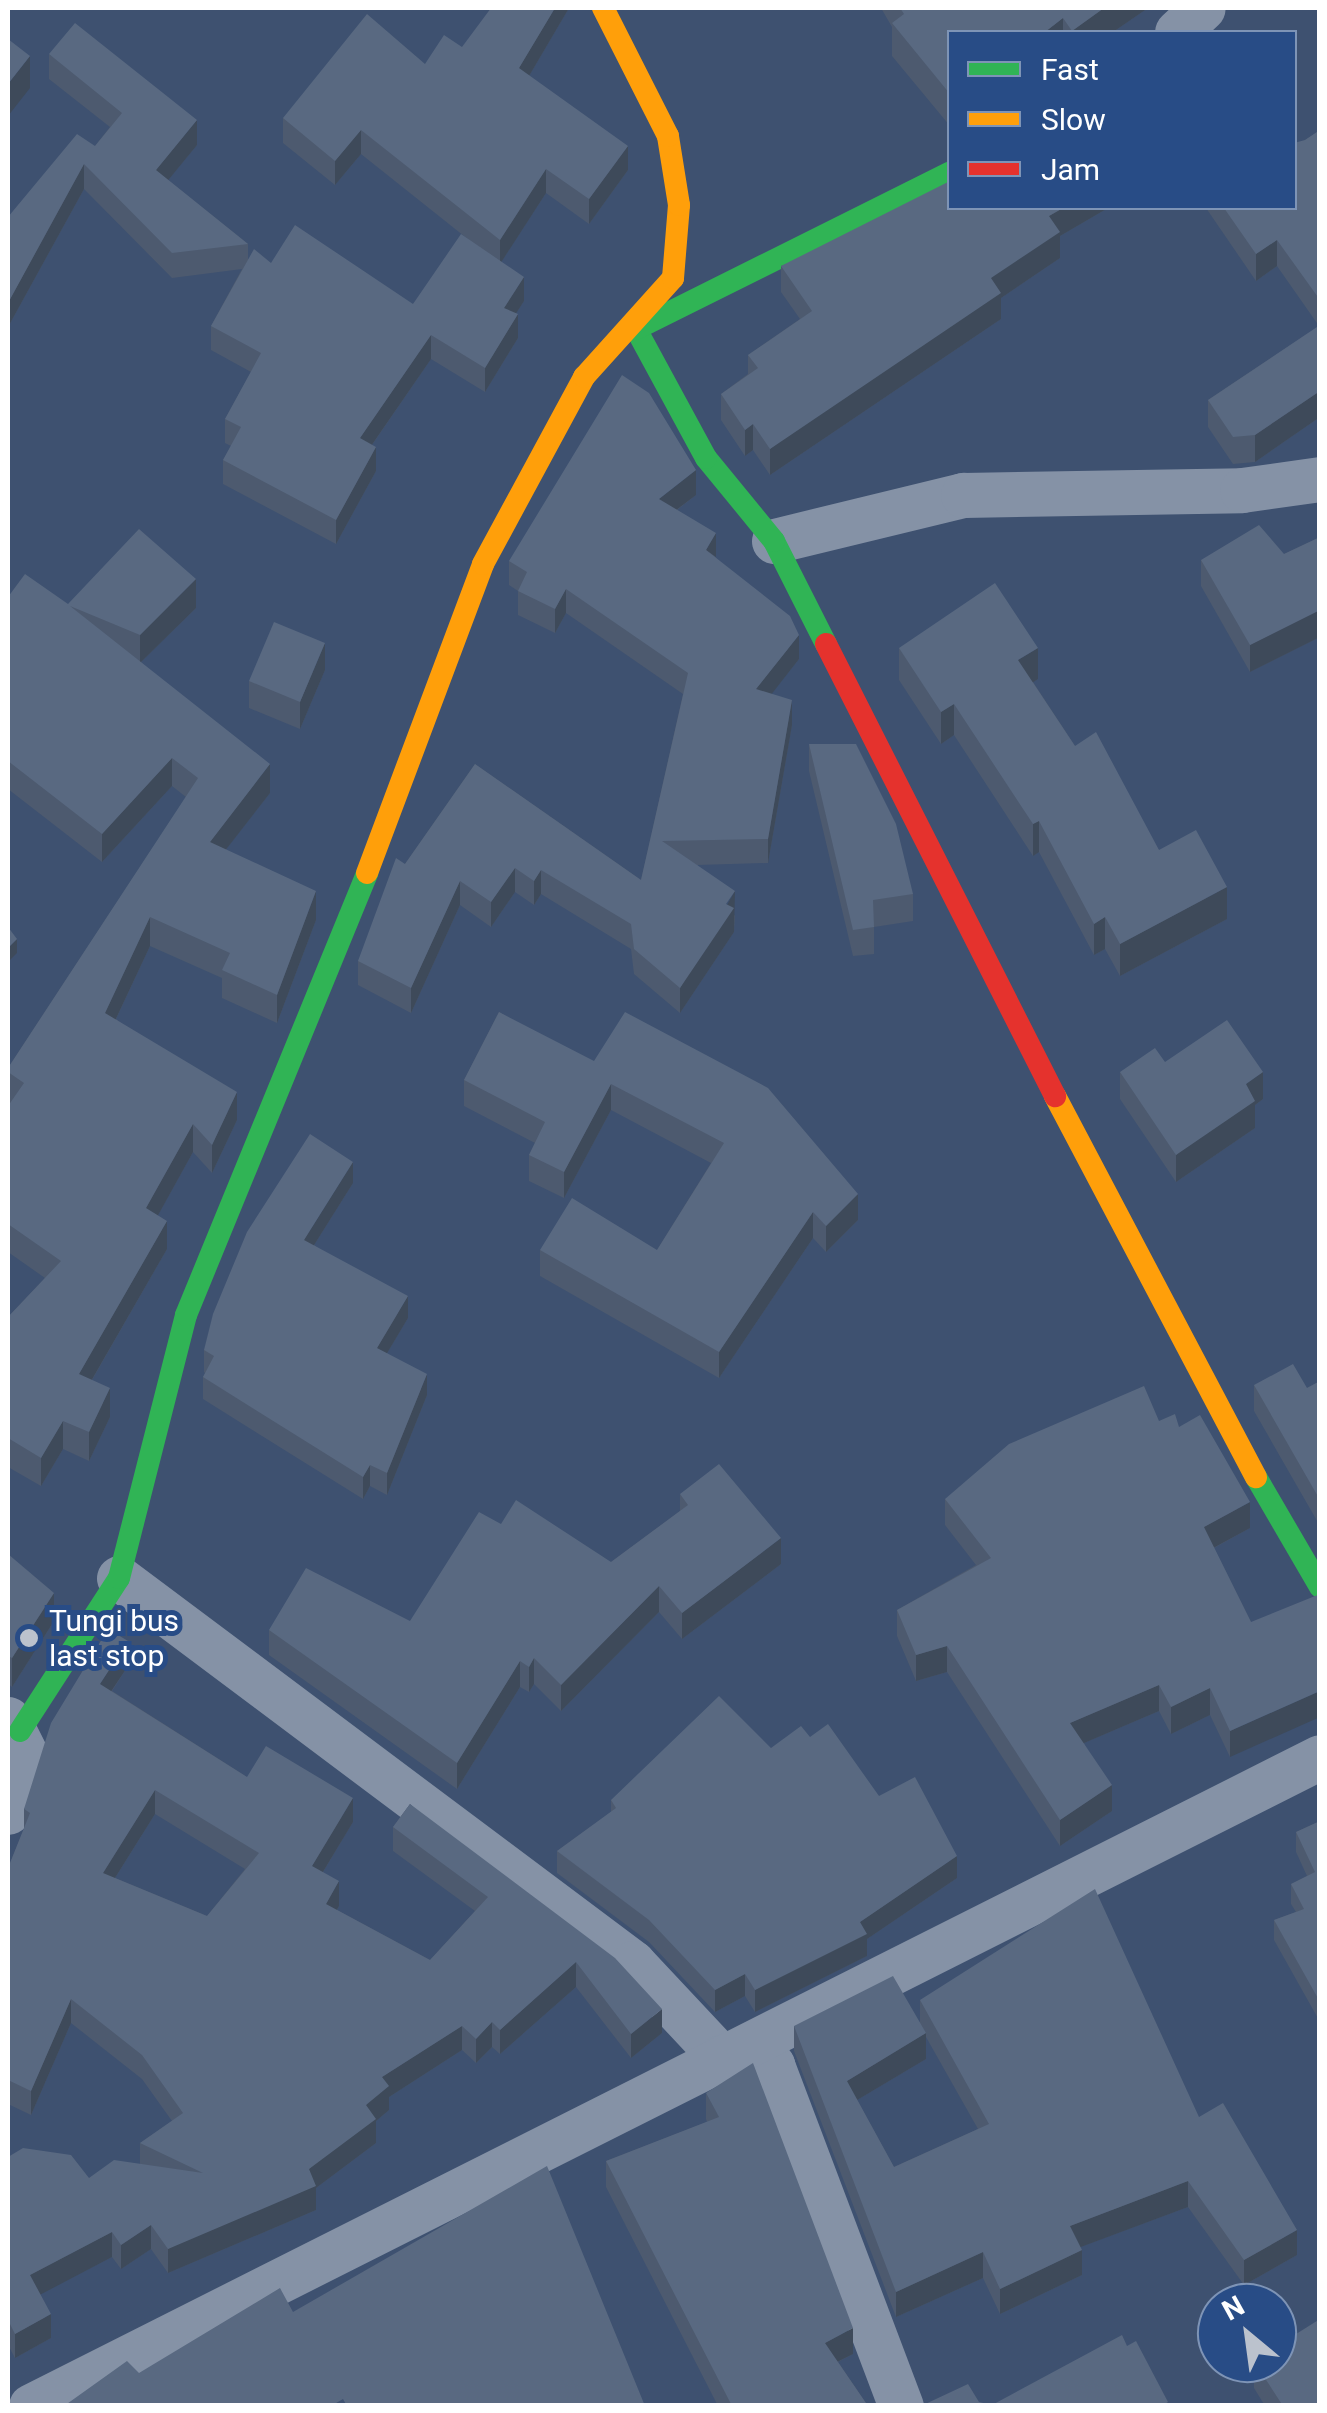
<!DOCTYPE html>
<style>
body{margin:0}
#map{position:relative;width:1327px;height:2413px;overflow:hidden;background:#3e5170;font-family:Roboto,sans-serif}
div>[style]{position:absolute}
.street>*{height:45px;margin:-22.5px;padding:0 22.5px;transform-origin:22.5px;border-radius:22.5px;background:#8592a6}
.fast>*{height:22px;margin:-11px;padding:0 11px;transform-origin:11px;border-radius:11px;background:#30b455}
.slow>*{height:22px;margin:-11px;padding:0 11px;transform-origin:11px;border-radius:11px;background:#ff9f0a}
.jam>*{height:22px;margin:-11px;padding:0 11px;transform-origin:11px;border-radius:11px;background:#e5322d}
.wall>*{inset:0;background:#4d5a6f}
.shaded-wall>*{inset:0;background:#3e4a5a}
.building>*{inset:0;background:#596981}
.dots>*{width:28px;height:28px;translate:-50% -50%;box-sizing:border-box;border:5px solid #284c86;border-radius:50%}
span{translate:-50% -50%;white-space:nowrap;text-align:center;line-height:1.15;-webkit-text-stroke:10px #284c86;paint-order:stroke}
.poi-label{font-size:30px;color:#fff}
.left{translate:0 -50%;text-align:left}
.frame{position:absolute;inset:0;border:10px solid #fff;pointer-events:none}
.legend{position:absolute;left:947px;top:30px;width:350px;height:180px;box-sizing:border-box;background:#284c86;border:2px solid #7e94b6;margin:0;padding:12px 18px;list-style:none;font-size:30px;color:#fff}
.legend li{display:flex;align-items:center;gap:20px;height:50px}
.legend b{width:50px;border:2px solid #7e94b6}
.north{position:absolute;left:1197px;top:2283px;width:100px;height:100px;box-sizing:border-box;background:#284c86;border:2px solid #7e94b6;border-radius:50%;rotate:331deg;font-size:28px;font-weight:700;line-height:40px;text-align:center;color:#fff}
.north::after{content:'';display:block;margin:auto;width:35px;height:45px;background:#bbc2cd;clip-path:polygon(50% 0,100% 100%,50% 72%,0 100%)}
</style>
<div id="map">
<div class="street">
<div style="left:1177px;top:32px;width:35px;rotate:-43deg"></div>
<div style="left:774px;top:541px;width:195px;rotate:-13.7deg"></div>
<div style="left:963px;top:495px;width:279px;rotate:-1deg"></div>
<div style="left:1242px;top:490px;width:79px;rotate:-8deg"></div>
<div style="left:119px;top:1578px;width:642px;rotate:36.83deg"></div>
<div style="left:633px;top:1963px;width:129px;rotate:46.9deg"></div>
<div style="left:721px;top:2057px;width:52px;rotate:8.9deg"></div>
<div style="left:772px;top:2065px;width:365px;rotate:69.3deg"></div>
<div style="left:8px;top:1719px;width:42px;rotate:63.4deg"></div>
<div style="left:27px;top:1757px;width:58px;rotate:109.1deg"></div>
<div style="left:31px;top:2406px;width:1443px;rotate:-26.72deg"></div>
</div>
<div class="fast">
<div style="left:826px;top:644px;width:115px;rotate:-116.8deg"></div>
<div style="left:774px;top:541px;width:107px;rotate:-129.3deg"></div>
<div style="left:706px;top:458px;width:147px;rotate:-118.5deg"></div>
<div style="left:636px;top:329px;width:350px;rotate:-26.5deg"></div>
<div style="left:1256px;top:1477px;width:127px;rotate:59.8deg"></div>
<div style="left:20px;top:1731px;width:182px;rotate:-57.1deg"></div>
<div style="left:119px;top:1578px;width:271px;rotate:-75.7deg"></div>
<div style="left:186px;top:1315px;width:478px;rotate:-67.7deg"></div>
</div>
<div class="slow">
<div style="left:367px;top:873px;width:330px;rotate:-69.4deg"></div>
<div style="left:483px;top:564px;width:213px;rotate:-61.6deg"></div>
<div style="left:584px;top:377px;width:133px;rotate:-48deg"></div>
<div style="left:673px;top:278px;width:73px;rotate:-85.3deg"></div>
<div style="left:679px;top:205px;width:70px;rotate:-99.1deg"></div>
<div style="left:668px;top:136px;width:144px;rotate:-116.9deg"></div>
<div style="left:1055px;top:1096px;width:431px;rotate:62.2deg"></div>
</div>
<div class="jam">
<div style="left:826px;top:644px;width:507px;rotate:63.13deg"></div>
</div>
<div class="wall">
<div style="clip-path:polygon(569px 8px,529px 76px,628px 170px,589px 224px,546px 193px,501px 262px,524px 301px,516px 313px,518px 338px,485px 392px,431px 359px,372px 445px,376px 471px,336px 544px,223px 484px,223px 460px,231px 446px,225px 443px,225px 419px,251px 372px,211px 350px,211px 326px,242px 269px,172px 278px,84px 189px,8px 327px,8px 217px,95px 146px,110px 127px,49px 79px,49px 54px,197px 145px,168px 180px,248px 244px,248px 259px,271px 263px,413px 304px,469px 240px,361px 154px,335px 185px,283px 143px,283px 118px,425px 64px,462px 47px)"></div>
<div style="clip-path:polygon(881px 8px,1148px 8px,1113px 32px,950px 32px,950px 126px,892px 56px,892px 27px)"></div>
<div style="clip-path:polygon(1320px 130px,1320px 417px,1255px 462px,1233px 464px,1208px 427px,1208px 400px,1319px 326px,1277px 266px,1256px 281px,1206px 208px,1294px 208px,1305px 140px)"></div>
<div style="clip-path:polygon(950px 208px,1108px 208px,1060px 236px,1060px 258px,1001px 298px,1001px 319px,770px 475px,753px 450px,745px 456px,721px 420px,721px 394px,748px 374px,748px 355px,800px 319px,781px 292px,781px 266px)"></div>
<div style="clip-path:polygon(696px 495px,677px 510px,799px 659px,771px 694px,792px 725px,768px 863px,697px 865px,735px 916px,734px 932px,680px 1013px,634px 974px,631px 949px,541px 894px,534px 905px,515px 892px,491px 927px,460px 905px,411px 1013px,358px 985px,358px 961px,405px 864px,475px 764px,641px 880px,683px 694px,566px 613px,555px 633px,518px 615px,518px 591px,509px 585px,509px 561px)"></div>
<div style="clip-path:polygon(1320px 537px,1320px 637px,1250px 672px,1201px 586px,1201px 560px,1284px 554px)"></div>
<div style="clip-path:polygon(8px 597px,68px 604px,196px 608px,141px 662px,270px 793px,226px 849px,316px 920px,277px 1023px,222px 998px,222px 978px,150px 946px,116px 1019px,237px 1120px,212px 1173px,193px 1152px,158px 1215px,167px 1249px,92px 1380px,110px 1417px,89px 1461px,63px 1449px,41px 1486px,8px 1467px,8px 1317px,45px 1278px,8px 1252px,8px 1106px,10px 1102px,8px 1100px,8px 1068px,186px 797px,172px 786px,102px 862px,8px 789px)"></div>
<div style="clip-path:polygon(899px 648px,1038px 679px,1033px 682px,1075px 746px,1159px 850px,1227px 919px,1120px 976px,1105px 949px,1094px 955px,1039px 852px,1033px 856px,954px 735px,941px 744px,899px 680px)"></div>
<div style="clip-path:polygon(325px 670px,300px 729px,249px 708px,249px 681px)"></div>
<div style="clip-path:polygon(809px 744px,913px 894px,913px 921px,874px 927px,874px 954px,853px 956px,809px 771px)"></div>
<div style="clip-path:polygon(499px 1012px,858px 1220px,826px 1252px,813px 1238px,719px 1378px,540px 1276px,540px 1250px,657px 1250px,711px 1163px,611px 1110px,564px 1198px,529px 1181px,529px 1155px,535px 1143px,464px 1106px,464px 1080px)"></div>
<div style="clip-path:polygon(1165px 1062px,1263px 1099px,1255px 1105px,1255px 1128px,1176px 1182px,1120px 1099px,1120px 1072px)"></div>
<div style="clip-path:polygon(353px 1183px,314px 1245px,408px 1318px,387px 1353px,427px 1395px,387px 1495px,370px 1486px,363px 1499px,203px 1399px,203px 1377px,205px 1373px,204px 1372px,204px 1350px)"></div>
<div style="clip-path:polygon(1320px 1381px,1320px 1526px,1254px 1411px,1254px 1385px,1307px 1388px)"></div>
<div style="clip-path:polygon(1159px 1421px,1179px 1427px,1250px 1528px,1214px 1548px,1251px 1622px,1230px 1757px,1210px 1715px,1171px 1734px,1159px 1711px,1084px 1743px,1112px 1811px,1060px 1846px,947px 1672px,916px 1681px,897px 1636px,897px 1610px,976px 1565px,945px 1525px,945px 1499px)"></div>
<div style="clip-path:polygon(680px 1494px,781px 1564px,682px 1639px,659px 1612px,561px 1711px,534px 1684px,529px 1692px,520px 1687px,457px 1789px,269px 1655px,269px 1630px,410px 1621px,501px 1524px,611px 1562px,680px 1511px)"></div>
<div style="clip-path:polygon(8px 1554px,54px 1621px,12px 1687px,8px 1684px)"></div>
<div style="clip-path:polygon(evenodd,128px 1666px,112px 1691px,247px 1777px,353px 1822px,323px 1872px,339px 1906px,337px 1910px,430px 1960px,475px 1911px,393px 1851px,393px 1827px,410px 1804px,662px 2033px,631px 2058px,576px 1987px,500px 2054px,492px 2047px,476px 2063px,462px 2050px,389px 2097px,389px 2110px,376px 2121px,376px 2143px,316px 2188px,316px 2210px,168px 2273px,151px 2249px,121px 2269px,112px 2257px,40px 2294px,51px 2338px,15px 2358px,8px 2345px,8px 2157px,89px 2178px,140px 2164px,140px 2143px,172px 2121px,142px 2079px,71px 2023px,31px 2115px,8px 2104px,8px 1868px,24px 1829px,24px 1809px,128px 1666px,155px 1814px,245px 1869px,207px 1916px,115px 1878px,155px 1814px)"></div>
<div style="clip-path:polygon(810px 1737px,879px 1796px,957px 1878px,867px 1939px,867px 1956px,755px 2012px,745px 1996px,715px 2012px,649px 1942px,557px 1873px,557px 1851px,611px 1812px,611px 1800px,771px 1748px)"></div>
<div style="clip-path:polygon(1320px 1821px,1320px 2022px,1274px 1940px,1274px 1920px,1296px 1912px,1291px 1904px,1291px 1884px,1307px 1876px,1296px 1852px,1296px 1832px)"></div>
<div style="clip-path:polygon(evenodd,920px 2000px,1199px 2117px,1297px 2255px,1244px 2285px,1188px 2207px,1080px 2247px,1082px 2275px,1000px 2314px,983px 2278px,896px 2317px,794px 2051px,794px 2026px,920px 2022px,920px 2000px,926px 2037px,978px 2129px,894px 2167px,857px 2100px,926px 2059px,926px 2037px)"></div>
<div style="clip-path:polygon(706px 2093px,853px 2354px,838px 2362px,868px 2406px,718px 2406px,606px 2187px,606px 2161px,707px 2122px,706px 2119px)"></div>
<div style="clip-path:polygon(1254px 2363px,1277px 2363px,1320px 2406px,1265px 2406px,1254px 2388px)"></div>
</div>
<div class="shaded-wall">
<div style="clip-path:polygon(555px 8px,569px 8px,519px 93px,519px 68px)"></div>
<div style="clip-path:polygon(1104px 8px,1148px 8px,1113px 32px,1072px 32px,1072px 31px)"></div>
<div style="clip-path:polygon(1063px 18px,1063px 32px,1045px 32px)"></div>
<div style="clip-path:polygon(30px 56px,30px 88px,8px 116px,8px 84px)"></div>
<div style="clip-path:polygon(197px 120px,197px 145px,156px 195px,156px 170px)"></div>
<div style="clip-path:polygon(361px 130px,361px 154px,335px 185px,335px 161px)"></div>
<div style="clip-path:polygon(628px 146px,628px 170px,589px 224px,589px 199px)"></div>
<div style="clip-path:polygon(84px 164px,84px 189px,8px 327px,8px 303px)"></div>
<div style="clip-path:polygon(546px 169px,546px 193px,500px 264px,500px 240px)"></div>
<div style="clip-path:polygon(1063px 208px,1108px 208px,1060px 236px,1060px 258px,1001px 298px,1001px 319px,770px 475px,770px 449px,991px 278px,1049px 216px)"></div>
<div style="clip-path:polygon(1277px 240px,1277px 266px,1256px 281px,1256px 254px)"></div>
<div style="clip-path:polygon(524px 277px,524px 301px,504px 332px,504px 308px)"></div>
<div style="clip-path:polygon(518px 314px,518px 338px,485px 392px,485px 368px)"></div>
<div style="clip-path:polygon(431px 335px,431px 359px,360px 462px,360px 438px)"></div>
<div style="clip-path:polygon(1320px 391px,1320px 417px,1255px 462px,1255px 435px)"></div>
<div style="clip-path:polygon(753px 424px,753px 450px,745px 456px,745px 430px)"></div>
<div style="clip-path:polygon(376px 447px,376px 471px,336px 544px,336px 520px)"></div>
<div style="clip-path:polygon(696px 470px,696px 495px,659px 523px,659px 499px)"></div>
<div style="clip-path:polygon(716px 533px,716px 557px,706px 550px)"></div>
<div style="clip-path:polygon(196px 579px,196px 608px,140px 663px,140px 635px)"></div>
<div style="clip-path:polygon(566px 589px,566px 613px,555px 633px,555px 609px)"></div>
<div style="clip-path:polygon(1320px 610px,1320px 637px,1250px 672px,1250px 645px)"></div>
<div style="clip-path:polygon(799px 635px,799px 659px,756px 714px,756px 689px)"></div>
<div style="clip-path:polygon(325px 643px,325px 670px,300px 729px,300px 702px)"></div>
<div style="clip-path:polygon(1038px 648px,1038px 679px,1018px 692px,1018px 660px)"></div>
<div style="clip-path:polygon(792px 700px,792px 725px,768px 863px,768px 839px)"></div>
<div style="clip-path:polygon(954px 704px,954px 735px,941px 744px,941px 712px)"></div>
<div style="clip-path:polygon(172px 758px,172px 786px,102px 862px,102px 834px)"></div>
<div style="clip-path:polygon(270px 764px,270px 793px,210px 870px,210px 842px)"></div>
<div style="clip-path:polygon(1039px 821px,1039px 852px,1033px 856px,1033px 824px)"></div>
<div style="clip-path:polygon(515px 868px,515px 892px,491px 927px,491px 902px)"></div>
<div style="clip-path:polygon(541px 870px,541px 894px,534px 905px,534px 881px)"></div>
<div style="clip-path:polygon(460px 881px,460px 905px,411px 1013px,411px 988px)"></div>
<div style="clip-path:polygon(1227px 887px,1227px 919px,1120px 976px,1120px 944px)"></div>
<div style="clip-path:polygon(316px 891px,316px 920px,277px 1023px,277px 995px)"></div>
<div style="clip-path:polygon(735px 891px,734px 932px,680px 1013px,680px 988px)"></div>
<div style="clip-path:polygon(150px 917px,150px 946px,105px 1042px,105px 1013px)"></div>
<div style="clip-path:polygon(1105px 917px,1105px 949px,1094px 955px,1094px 924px)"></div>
<div style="clip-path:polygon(17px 939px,17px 953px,8px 962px,8px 948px)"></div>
<div style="clip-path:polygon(1263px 1072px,1263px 1099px,1255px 1105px,1255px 1128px,1176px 1182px,1176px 1155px,1246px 1084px)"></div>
<div style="clip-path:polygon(611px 1084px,611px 1110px,564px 1198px,564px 1172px)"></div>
<div style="clip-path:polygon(237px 1092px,237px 1120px,212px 1173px,212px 1145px)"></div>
<div style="clip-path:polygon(193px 1124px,193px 1152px,146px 1237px,146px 1208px)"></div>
<div style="clip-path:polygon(353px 1162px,353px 1183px,304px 1261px,304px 1240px)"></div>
<div style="clip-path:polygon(858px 1194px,858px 1220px,826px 1252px,826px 1226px)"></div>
<div style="clip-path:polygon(813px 1212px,813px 1238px,719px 1378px,719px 1352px)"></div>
<div style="clip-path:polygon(167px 1221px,167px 1249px,79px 1402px,79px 1374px)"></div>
<div style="clip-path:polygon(408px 1296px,408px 1318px,377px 1370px,377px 1348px)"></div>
<div style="clip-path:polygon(427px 1374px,427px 1395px,387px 1495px,387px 1473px)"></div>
<div style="clip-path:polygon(110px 1388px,110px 1417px,89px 1461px,89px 1432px)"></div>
<div style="clip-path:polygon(63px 1421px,63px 1449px,41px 1486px,41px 1458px)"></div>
<div style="clip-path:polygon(370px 1465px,370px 1486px,363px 1499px,363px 1477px)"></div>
<div style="clip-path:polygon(1250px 1502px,1250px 1528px,1204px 1553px,1204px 1527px)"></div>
<div style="clip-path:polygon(781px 1538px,781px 1564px,682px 1639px,682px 1613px)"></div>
<div style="clip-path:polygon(659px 1586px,659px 1612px,561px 1711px,561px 1685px)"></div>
<div style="clip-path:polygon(54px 1593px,54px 1621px,12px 1687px,12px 1658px)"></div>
<div style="clip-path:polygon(128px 1641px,128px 1666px,100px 1708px,100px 1684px)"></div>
<div style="clip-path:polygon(947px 1646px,947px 1672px,916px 1681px,916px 1655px)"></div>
<div style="clip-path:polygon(534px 1658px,534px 1684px,529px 1692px,529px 1667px)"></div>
<div style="clip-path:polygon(520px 1661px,520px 1687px,457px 1789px,457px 1763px)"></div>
<div style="clip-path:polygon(1159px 1685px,1159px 1711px,1070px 1749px,1070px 1723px)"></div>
<div style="clip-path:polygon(1210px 1688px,1210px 1715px,1171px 1734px,1171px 1707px)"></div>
<div style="clip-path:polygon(1320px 1691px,1320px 1717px,1230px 1757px,1230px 1731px)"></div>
<div style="clip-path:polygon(1112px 1785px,1112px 1811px,1060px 1846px,1060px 1820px)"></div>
<div style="clip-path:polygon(155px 1790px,155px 1814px,103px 1897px,103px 1873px)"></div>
<div style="clip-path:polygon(353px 1798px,353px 1822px,312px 1890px,312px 1866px)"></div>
<div style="clip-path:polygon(957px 1856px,957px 1878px,867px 1939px,867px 1956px,755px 2012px,755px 1990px,860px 1922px)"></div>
<div style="clip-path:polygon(339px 1881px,339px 1906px,326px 1929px,326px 1904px)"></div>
<div style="clip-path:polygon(576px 1962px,576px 1987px,500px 2054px,500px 2030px)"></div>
<div style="clip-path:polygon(745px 1974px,745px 1996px,715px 2012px,715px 1990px)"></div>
<div style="clip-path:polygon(71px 1999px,71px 2023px,31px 2115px,31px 2091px)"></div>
<div style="clip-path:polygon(662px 2009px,662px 2033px,631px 2058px,631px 2034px)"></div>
<div style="clip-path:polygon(492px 2022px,492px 2047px,476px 2063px,476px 2039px)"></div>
<div style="clip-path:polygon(462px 2026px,462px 2050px,389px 2097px,389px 2110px,376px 2121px,376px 2143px,316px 2188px,316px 2210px,168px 2273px,168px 2249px,309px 2169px,366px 2105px,382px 2077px)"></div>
<div style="clip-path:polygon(926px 2033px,926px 2059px,847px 2106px,847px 2081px)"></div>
<div style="clip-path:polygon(1188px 2181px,1188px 2207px,1070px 2251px,1070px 2226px)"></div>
<div style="clip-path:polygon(151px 2225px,151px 2249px,121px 2269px,121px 2245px)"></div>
<div style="clip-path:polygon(1297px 2230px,1297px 2255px,1244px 2285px,1244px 2260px)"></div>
<div style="clip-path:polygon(112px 2232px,112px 2257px,30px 2300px,30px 2275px)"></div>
<div style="clip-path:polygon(1082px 2250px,1082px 2275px,1000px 2314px,1000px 2289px)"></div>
<div style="clip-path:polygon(983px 2252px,983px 2278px,896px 2317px,896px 2292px)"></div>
<div style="clip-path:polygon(51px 2314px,51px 2338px,15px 2358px,15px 2334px)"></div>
<div style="clip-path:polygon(853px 2328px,853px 2354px,825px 2368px,825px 2343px)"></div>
</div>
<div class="building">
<div style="clip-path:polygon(491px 8px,555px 8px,519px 68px,628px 146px,589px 199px,546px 169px,500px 240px,361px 130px,335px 161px,283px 118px,367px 14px,425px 64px,444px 35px,462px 47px)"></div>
<div style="clip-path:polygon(900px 8px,1104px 8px,1072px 31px,1063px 18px,1045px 32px,950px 32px,950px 94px,892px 23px,904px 14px)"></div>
<div style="clip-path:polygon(75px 23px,197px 120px,156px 170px,248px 244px,172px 253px,84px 164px,8px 303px,8px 217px,77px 134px,95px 146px,122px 113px,49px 54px)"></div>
<div style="clip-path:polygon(8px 39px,30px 56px,8px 84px)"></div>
<div style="clip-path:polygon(1320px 130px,1320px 300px,1277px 240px,1256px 254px,1224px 208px,1294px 208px,1294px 143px,1305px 140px)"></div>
<div style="clip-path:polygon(950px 181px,950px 208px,1063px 208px,1049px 216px,1060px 232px,991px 278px,1001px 293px,770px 449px,753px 424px,745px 430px,721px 394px,758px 368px,748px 355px,812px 311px,781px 266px)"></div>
<div style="clip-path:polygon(295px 225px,413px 304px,461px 234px,524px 277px,504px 308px,518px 314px,485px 368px,431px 335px,360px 438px,376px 447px,336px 520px,223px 460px,241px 427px,225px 419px,261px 353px,211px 326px,254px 249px,271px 263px)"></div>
<div style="clip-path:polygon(1320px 325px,1320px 391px,1255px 435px,1233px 437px,1208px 400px)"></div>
<div style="clip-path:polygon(622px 375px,649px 393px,696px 470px,659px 499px,716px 533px,706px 550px,790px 616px,799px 635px,756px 689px,792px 700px,768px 839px,662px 841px,735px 891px,726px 904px,734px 908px,680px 988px,634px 949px,631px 924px,541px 870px,534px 881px,515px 868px,491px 902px,460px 881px,411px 988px,358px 961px,396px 858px,405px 864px,475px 764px,641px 880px,688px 673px,566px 589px,555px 609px,518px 591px,527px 572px,509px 561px)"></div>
<div style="clip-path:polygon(1259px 525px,1284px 554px,1320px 537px,1320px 610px,1250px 645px,1201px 560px)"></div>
<div style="clip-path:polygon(139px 529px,196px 579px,140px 635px,70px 606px,270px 764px,210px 842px,316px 891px,277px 995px,222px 970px,230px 953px,150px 917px,105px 1013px,237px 1092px,212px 1145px,193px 1124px,146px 1208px,167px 1221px,79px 1374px,110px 1388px,89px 1432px,63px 1421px,41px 1458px,8px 1438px,8px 1317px,61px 1261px,8px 1224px,8px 1106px,24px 1083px,8px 1072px,8px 1068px,198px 778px,172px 758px,102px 834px,8px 761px,8px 597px,25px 574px,68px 604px)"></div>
<div style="clip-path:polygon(995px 583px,1038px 648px,1018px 660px,1075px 746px,1096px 732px,1159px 850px,1196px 830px,1227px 887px,1120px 944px,1105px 917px,1094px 924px,1039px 821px,1033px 824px,954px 704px,941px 712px,899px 648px)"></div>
<div style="clip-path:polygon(274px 622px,325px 643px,300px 702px,249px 681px)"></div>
<div style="clip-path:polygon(809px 744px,856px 744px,896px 824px,913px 894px,873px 900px,874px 927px,853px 930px)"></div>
<div style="clip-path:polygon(8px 927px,17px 939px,8px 948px)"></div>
<div style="clip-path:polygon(499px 1012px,594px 1061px,625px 1012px,768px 1088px,858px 1194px,826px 1226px,813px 1212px,719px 1352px,540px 1250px,572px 1198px,657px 1250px,724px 1143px,611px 1084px,564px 1172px,529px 1155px,545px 1122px,464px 1080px)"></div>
<div style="clip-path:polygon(1227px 1020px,1263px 1072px,1246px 1084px,1255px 1101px,1176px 1155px,1120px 1072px,1155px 1048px,1165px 1062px)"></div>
<div style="clip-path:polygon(310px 1134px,353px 1162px,304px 1240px,408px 1296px,377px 1348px,427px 1374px,387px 1473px,370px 1465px,363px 1477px,203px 1377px,214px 1356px,204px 1350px,213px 1314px,247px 1232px)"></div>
<div style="clip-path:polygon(1293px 1364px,1307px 1388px,1320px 1381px,1320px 1500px,1254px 1385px)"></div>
<div style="clip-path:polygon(1144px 1386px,1159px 1421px,1175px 1414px,1179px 1427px,1200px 1415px,1250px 1502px,1204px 1527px,1251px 1622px,1320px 1594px,1320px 1691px,1230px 1731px,1210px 1688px,1171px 1707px,1159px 1685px,1070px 1723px,1112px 1785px,1060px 1820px,947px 1646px,916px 1655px,897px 1610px,991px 1558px,945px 1499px,1009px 1444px)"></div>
<div style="clip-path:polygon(719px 1464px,781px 1538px,682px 1613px,659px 1586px,561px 1685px,534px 1658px,529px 1667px,520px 1661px,457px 1763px,269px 1630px,306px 1568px,410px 1621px,479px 1512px,501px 1524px,516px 1500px,611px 1562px,688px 1505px,680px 1494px)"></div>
<div style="clip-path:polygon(8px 1554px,54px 1593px,12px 1658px,8px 1656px)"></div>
<div style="clip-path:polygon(evenodd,108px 1629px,128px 1641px,100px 1684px,247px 1777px,266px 1746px,353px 1798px,312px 1866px,339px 1881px,326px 1904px,430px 1960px,488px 1897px,393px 1827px,410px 1804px,615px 1958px,662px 2009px,631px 2034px,576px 1962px,500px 2030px,492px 2022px,476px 2039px,462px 2026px,382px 2077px,389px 2086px,366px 2105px,376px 2119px,309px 2169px,316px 2186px,168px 2249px,151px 2225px,121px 2245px,112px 2232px,30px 2275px,51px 2314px,15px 2334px,8px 2320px,8px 2157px,23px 2148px,71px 2155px,89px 2178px,114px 2160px,203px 2173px,140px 2143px,183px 2113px,142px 2055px,71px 1999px,31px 2091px,8px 2080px,8px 1868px,30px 1813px,24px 1809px,51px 1723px,108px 1629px,155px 1790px,259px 1853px,207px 1916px,103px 1873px,155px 1790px)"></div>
<div style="clip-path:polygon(719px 1696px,771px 1748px,801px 1726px,810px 1737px,828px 1724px,879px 1796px,915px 1777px,957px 1856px,860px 1922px,867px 1934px,755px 1990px,745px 1974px,715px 1990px,649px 1920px,557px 1851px,616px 1808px,611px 1800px)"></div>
<div style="clip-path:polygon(1320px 1821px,1320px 2002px,1274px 1920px,1304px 1909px,1291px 1884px,1315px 1872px,1296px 1832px)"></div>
<div style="clip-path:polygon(1095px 1889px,1199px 2117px,1223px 2103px,1297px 2230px,1244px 2260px,1188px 2181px,1070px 2226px,1082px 2250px,1000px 2289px,983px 2252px,896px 2292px,794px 2026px,893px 1976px,926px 2033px,847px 2081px,894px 2167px,989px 2124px,920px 2000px)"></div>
<div style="clip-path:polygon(753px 2063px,853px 2328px,825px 2343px,868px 2406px,728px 2406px,731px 2404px,606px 2161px,719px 2117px,706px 2093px)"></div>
<div style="clip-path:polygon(547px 2166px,645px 2406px,347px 2406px,343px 2399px,331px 2406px,64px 2406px,127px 2361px,139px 2373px,280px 2288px,293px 2312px)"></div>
<div style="clip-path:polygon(1320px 2319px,1320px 2406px,1283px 2406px,1255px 2363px,1277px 2363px,1277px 2346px)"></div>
<div style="clip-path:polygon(1122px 2335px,1127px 2346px,1136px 2341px,1168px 2402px,1162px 2406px,921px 2406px,968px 2384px,979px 2402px,992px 2405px)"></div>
</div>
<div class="dots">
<div style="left:29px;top:1638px;background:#bbc2cd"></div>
</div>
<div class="poi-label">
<span class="left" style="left:49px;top:1638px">Tungi bus<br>last stop</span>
</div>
<div class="frame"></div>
<ul class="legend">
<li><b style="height:12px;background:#30b455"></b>Fast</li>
<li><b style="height:12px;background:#ff9f0a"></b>Slow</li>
<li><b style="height:12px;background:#e5322d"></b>Jam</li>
</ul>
<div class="north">N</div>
</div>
